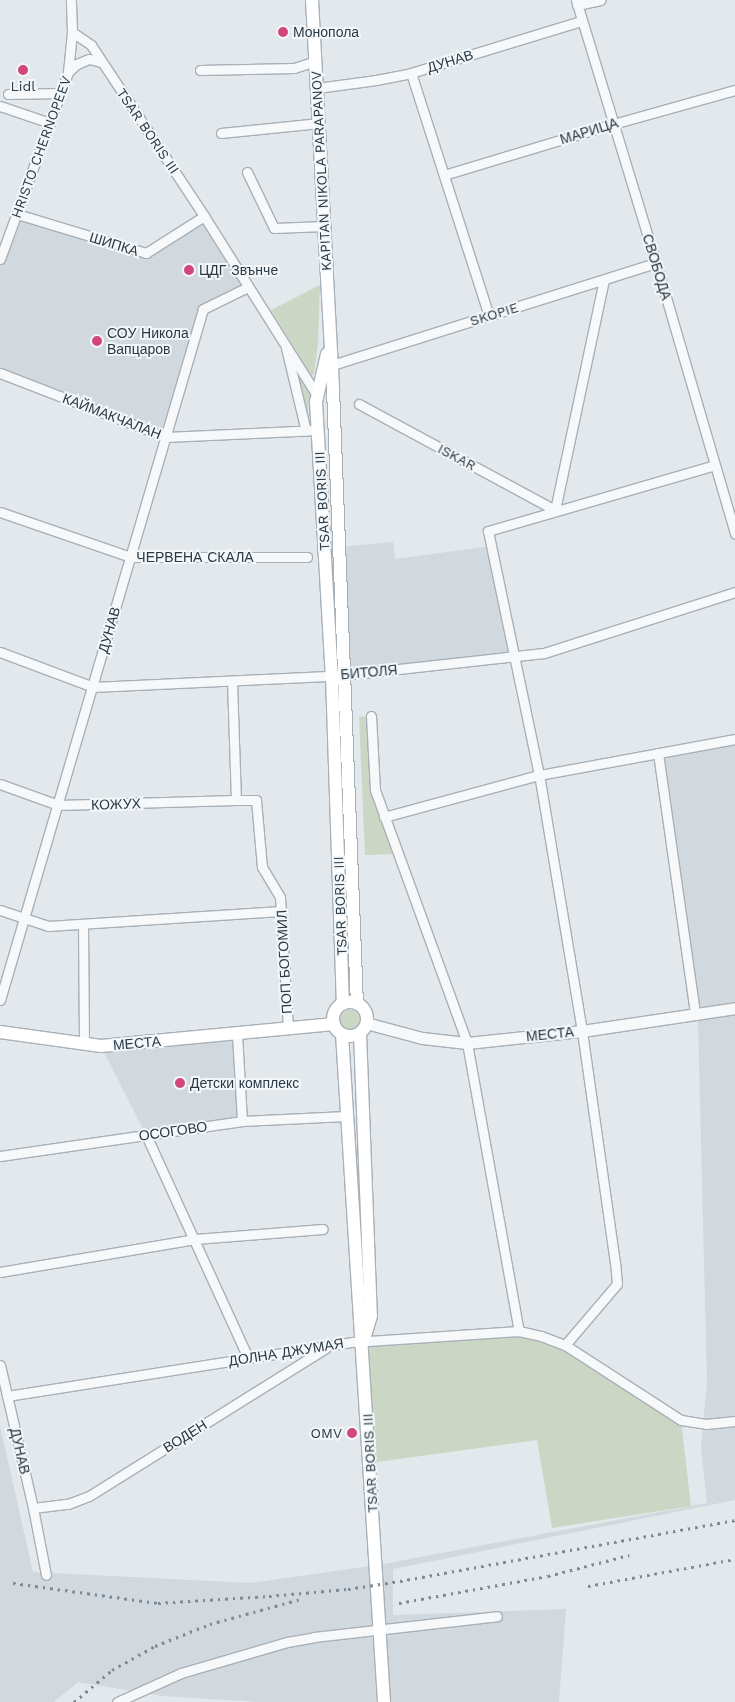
<!DOCTYPE html>
<meta charset="utf-8">
<style>
body{margin:0}
#map{position:relative;width:735px;height:1702px;overflow:hidden;background:#e3e8ec;font-family:"Work Sans",sans-serif}
div>[style]{position:absolute}
.built>*{inset:0;background:#d1d8de}
.green>*{inset:0;background:#ccd6c4}
.round{border-radius:50%}
.roads{filter:drop-shadow(1px 0 #a8b0b7) drop-shadow(-1px 0 #a8b0b7) drop-shadow(0 1px #a8b0b7) drop-shadow(0 -1px #a8b0b7)}
.minor>*{height:9px;margin:-4.5px;padding:0 4.5px;transform-origin:4.5px;border-radius:4.5px;background:#f6f8fa}
.tertiary>*{height:11px;margin:-5.5px;padding:0 5.5px;transform-origin:5.5px;border-radius:5.5px;background:#f6f8fa}
.secondary>*{height:12px;margin:-6px;padding:0 6px;transform-origin:6px;border-radius:6px;background:#fff}
.secondary>.ring{margin:-6px;padding:0;box-sizing:content-box;background:none;border:12px solid #fff;border-radius:50%}
.rail>*{height:3px;margin-top:-1.5px;transform-origin:0;background:repeating-linear-gradient(90deg,#7c8b96 0 2.5px,transparent 0 7.5px)}
.dots>*{width:14px;height:14px;translate:-50% -50%;box-sizing:border-box;border:2px solid #f3f7f9;border-radius:50%}
span{translate:-50% -50%;white-space:nowrap;text-align:center;line-height:1.15;-webkit-text-stroke:4px #f3f7f9;paint-order:stroke}
.poi-label{font-size:14px;color:#2a3945}
.left{translate:0 -50%;text-align:left}
.right{translate:-100% -50%;text-align:right}
.street-label{font-size:14px;color:#2a3945}
</style>
<div id="map">
<div class="built">
<div style="clip-path:polygon(17px 214px,146px 253px,204px 216px,248px 287px,202px 309px,166px 437px,0 373px,0 259px)"></div>
<div style="clip-path:polygon(393px 542px,395px 559px,491px 546px,516px 657px,344px 675px,340px 547px)"></div>
<div style="clip-path:polygon(735px 745px,735px 1500px,393px 1569px,393px 1615px,566px 1609px,559px 1702px,259px 1702px,162px 1696px,78px 1682px,54px 1702px,0 1702px,0 1426px,33px 1572px,250px 1583px,378px 1565px,707px 1503px,701px 1446px,707px 1382px,698px 1021px,662px 759px)"></div>
<div style="clip-path:polygon(237px 1034px,242px 1121px,146px 1135px,101px 1046px)"></div>
</div>
<div class="green">
<div style="clip-path:polygon(320px 285px,318px 343px,314px 375px,311px 375px,271px 310px)"></div>
<div style="clip-path:polygon(297px 371px,311px 394px,307px 414px)"></div>
<div style="clip-path:polygon(371px 716px,375px 790px,398px 854px,365px 855px,359px 717px)"></div>
<div class="round" style="left:340px;top:1010px;width:20px;height:20px"></div>
<div style="clip-path:polygon(519px 1331px,565px 1345px,681px 1420px,691px 1506px,552px 1528px,537px 1440px,370px 1463px,363px 1341px)"></div>
</div>
<div class="roads">
<div class="minor">
<div style="left:576px;top:0;width:275px;rotate:73.1deg"></div>
<div style="left:656px;top:263px;width:282px;rotate:73.7deg"></div>
<div style="left:577px;top:5px;width:24px;rotate:-12deg"></div>
<div style="left:72px;top:32px;width:23px;rotate:34deg"></div>
<div style="left:91px;top:45px;width:205px;rotate:56.5deg"></div>
<div style="left:204px;top:216px;width:210px;rotate:57.8deg"></div>
<div style="left:200px;top:70px;width:94px;rotate:-1.2deg"></div>
<div style="left:294px;top:68px;width:22px;rotate:-18deg"></div>
<div style="left:68px;top:72px;width:12px;rotate:-42deg"></div>
<div style="left:77px;top:64px;width:13px;rotate:-23deg"></div>
<div style="left:89px;top:59px;width:12px;rotate:14deg"></div>
<div style="left:411px;top:73px;width:255px;rotate:72.2deg"></div>
<div style="left:317px;top:88px;width:60px;rotate:-7.7deg"></div>
<div style="left:376px;top:80px;width:36px;rotate:-11deg"></div>
<div style="left:411px;top:73px;width:178px;rotate:-17deg"></div>
<div style="left:8px;top:94px;width:53px;rotate:-1.1deg"></div>
<div style="left:0;top:106px;width:53px;rotate:18.8deg"></div>
<div style="left:221px;top:133px;width:99px;rotate:-5.8deg"></div>
<div style="left:247px;top:172px;width:62px;rotate:64.3deg"></div>
<div style="left:274px;top:228px;width:50px;rotate:-2.3deg"></div>
<div style="left:444px;top:175px;width:177px;rotate:-16.8deg"></div>
<div style="left:613px;top:124px;width:127px;rotate:-15.6deg"></div>
<div style="left:17px;top:214px;width:135px;rotate:16.8deg"></div>
<div style="left:146px;top:253px;width:69px;rotate:-32.5deg"></div>
<div style="left:0;top:259px;width:199px;rotate:-70deg"></div>
<div style="left:68px;top:72px;width:40px;rotate:-84.3deg"></div>
<div style="left:72px;top:32px;width:32px;rotate:-92deg"></div>
<div style="left:286px;top:348px;width:85px;rotate:76.5deg"></div>
<div style="left:332px;top:365px;width:340px;rotate:-17.5deg"></div>
<div style="left:0;top:373px;width:178px;rotate:21.1deg"></div>
<div style="left:166px;top:437px;width:152px;rotate:-2.6deg"></div>
<div style="left:359px;top:404px;width:223px;rotate:28.4deg"></div>
<div style="left:555px;top:510px;width:235px;rotate:-78deg"></div>
<div style="left:0;top:512px;width:139px;rotate:19deg"></div>
<div style="left:131px;top:557px;width:176px"></div>
<div style="left:0;top:652px;width:99px;rotate:20.6deg"></div>
<div style="left:93px;top:687px;width:251px;rotate:-2.7deg"></div>
<div style="left:344px;top:675px;width:201px;rotate:-6.3deg"></div>
<div style="left:544px;top:653px;width:201px;rotate:-17.7deg"></div>
<div style="left:232px;top:681px;width:119px;rotate:88.1deg"></div>
<div style="left:236px;top:800px;width:20px"></div>
<div style="left:256px;top:800px;width:67px;rotate:84.9deg"></div>
<div style="left:262px;top:867px;width:35px;rotate:59deg"></div>
<div style="left:280px;top:897px;width:132px;rotate:86.5deg"></div>
<div style="left:371px;top:716px;width:74px;rotate:86.9deg"></div>
<div style="left:375px;top:790px;width:269px;rotate:70deg"></div>
<div style="left:467px;top:1043px;width:293px;rotate:79.8deg"></div>
<div style="left:658px;top:753px;width:264px;rotate:81.9deg"></div>
<div style="left:0;top:784px;width:62px;rotate:19.9deg"></div>
<div style="left:58px;top:805px;width:178px;rotate:-1.6deg"></div>
<div style="left:384px;top:817px;width:161px;rotate:-15.2deg"></div>
<div style="left:539px;top:775px;width:199px;rotate:-10.4deg"></div>
<div style="left:0;top:910px;width:51px;rotate:18.4deg"></div>
<div style="left:48px;top:926px;width:233px;rotate:-3.7deg"></div>
<div style="left:83px;top:925px;width:119px;rotate:89.5deg"></div>
<div style="left:0;top:1000px;width:720px;rotate:-73.63deg"></div>
<div style="left:203px;top:309px;width:50px;rotate:-26.1deg"></div>
<div style="left:237px;top:1034px;width:87px;rotate:86.7deg"></div>
<div style="left:146px;top:1135px;width:245px;rotate:65.4deg"></div>
<div style="left:0;top:1156px;width:245px;rotate:-8.2deg"></div>
<div style="left:242px;top:1121px;width:104px;rotate:-2.8deg"></div>
<div style="left:0;top:1272px;width:198px;rotate:-9.6deg"></div>
<div style="left:195px;top:1239px;width:128px;rotate:-4.5deg"></div>
<div style="left:565px;top:1345px;width:80px;rotate:-49.6deg"></div>
<div style="left:617px;top:1284px;width:21px;rotate:-95deg"></div>
<div style="left:615px;top:1263px;width:234px;rotate:-98.1deg"></div>
<div style="left:582px;top:1031px;width:260px;rotate:-99.5deg"></div>
<div style="left:539px;top:775px;width:249px;rotate:-101.8deg"></div>
<div style="left:488px;top:531px;width:236px;rotate:-16.2deg"></div>
<div style="left:0;top:1365px;width:147px;rotate:77deg"></div>
<div style="left:33px;top:1508px;width:68px;rotate:79deg"></div>
<div style="left:7px;top:1396px;width:350px;rotate:-8.9deg"></div>
<div style="left:353px;top:1342px;width:166px;rotate:-3.8deg"></div>
<div style="left:519px;top:1331px;width:23px;rotate:13deg"></div>
<div style="left:541px;top:1336px;width:26px;rotate:21deg"></div>
<div style="left:565px;top:1345px;width:138px;rotate:32.9deg"></div>
<div style="left:681px;top:1420px;width:25px;rotate:9deg"></div>
<div style="left:706px;top:1424px;width:29px;rotate:-6deg"></div>
<div style="left:33px;top:1508px;width:35px;rotate:-7deg"></div>
<div style="left:68px;top:1504px;width:22px;rotate:-21deg"></div>
<div style="left:89px;top:1496px;width:279px;rotate:-32deg"></div>
<div style="left:117px;top:1702px;width:70px;rotate:-24.4deg"></div>
<div style="left:181px;top:1673px;width:110px;rotate:-16.3deg"></div>
<div style="left:287px;top:1642px;width:27px;rotate:-10deg"></div>
<div style="left:314px;top:1637px;width:184px;rotate:-6.5deg"></div>
</div>
<div class="tertiary">
<div style="left:366px;top:1023px;width:58px;rotate:15deg"></div>
<div style="left:422px;top:1038px;width:45px;rotate:6.3deg"></div>
<div style="left:467px;top:1043px;width:116px;rotate:-6deg"></div>
<div style="left:582px;top:1031px;width:155px;rotate:-8.5deg"></div>
</div>
<div class="secondary">
<div style="left:312px;top:0;width:390px;rotate:86.9deg"></div>
<div style="left:333px;top:389px;width:615px;rotate:87.77deg"></div>
<div style="left:327px;top:354px;width:49px;rotate:102.9deg"></div>
<div style="left:316px;top:402px;width:274px;rotate:86.7deg"></div>
<div style="left:332px;top:676px;width:328px;rotate:88.1deg"></div>
<div class="ring" style="left:333px;top:1002px;width:22px;height:22px"></div>
<div style="left:0;top:1032px;width:102px;rotate:7.9deg"></div>
<div style="left:101px;top:1046px;width:234px;rotate:-5.4deg"></div>
<div style="left:360px;top:1033px;width:283px;rotate:87.8deg"></div>
<div style="left:371px;top:1316px;width:24px;rotate:107deg"></div>
<div style="left:342px;top:1034px;width:669px;rotate:86.4deg"></div>
</div>
</div>
<div class="rail">
<div style="left:13px;top:1583px;width:146px;rotate:7.9deg"></div>
<div style="left:158px;top:1603px;width:111px;rotate:-3.6deg"></div>
<div style="left:269px;top:1596px;width:79px;rotate:-5.1deg"></div>
<div style="left:348px;top:1589px;width:53px;rotate:-8.7deg"></div>
<div style="left:400px;top:1581px;width:341px;rotate:-10.3deg"></div>
<div style="left:588px;top:1586px;width:149px;rotate:-10.4deg"></div>
<div style="left:399px;top:1603px;width:151px;rotate:-10.3deg"></div>
<div style="left:548px;top:1576px;width:84px;rotate:-14.5deg"></div>
<div style="left:74px;top:1702px;width:50px;rotate:-40.1deg"></div>
<div style="left:112px;top:1670px;width:49px;rotate:-29.2deg"></div>
<div style="left:155px;top:1646px;width:59px;rotate:-21.8deg"></div>
<div style="left:210px;top:1624px;width:94px;rotate:-15.4deg"></div>
</div>
<div class="dots">
<div style="left:283px;top:32px;background:#d24779"></div>
<div style="left:23px;top:70px;background:#d24779"></div>
<div style="left:189px;top:270px;background:#d24779"></div>
<div style="left:97px;top:341px;background:#d24779"></div>
<div style="left:180px;top:1083px;background:#d24779"></div>
<div style="left:352px;top:1433px;background:#d24779"></div>
</div>
<div class="poi-label">
<span class="left" style="left:293px;top:32px">Монопола</span>
<span style="left:23px;top:86px">Lidl</span>
<span class="left" style="left:199px;top:270px">ЦДГ Звънче</span>
<span class="left" style="left:107px;top:341px">СОУ Никола<br>Вапцаров</span>
<span class="left" style="left:190px;top:1083px">Детски комплекс</span>
<span class="right" style="left:342px;top:1433px">OMV</span>
</div>
<div class="street-label">
<span style="left:450px;top:61px;rotate:-17deg">ДУНАВ</span>
<span style="left:148px;top:131px;rotate:56deg">TSAR BORIS III</span>
<span style="left:589px;top:131px;rotate:-17deg">МАРИЦА</span>
<span style="left:41px;top:147px;rotate:-70deg">HRISTO CHERNOPEEV</span>
<span style="left:321px;top:171px;rotate:-93deg">KAPITAN NIKOLA PARAPANOV</span>
<span style="left:114px;top:244px;rotate:17deg">ШИПКА</span>
<span style="left:657px;top:267px;rotate:73deg">СВОБОДА</span>
<span style="left:494px;top:314px;rotate:-17deg">SKOPIE</span>
<span style="left:112px;top:416px;rotate:21deg">КАЙМАКЧАЛАН</span>
<span style="left:457px;top:457px;rotate:28deg">ISKAR</span>
<span style="left:322px;top:501px;rotate:-93deg">TSAR BORIS III</span>
<span style="left:195px;top:557px">ЧЕРВЕНА СКАЛА</span>
<span style="left:109px;top:630px;rotate:-74deg">ДУНАВ</span>
<span style="left:369px;top:672px;rotate:-5deg">БИТОЛЯ</span>
<span style="left:116px;top:804px;rotate:-2deg">КОЖУХ</span>
<span style="left:340px;top:906px;rotate:-92deg">TSAR BORIS III</span>
<span style="left:284px;top:962px;rotate:-93deg">ПОП БОГОМИЛ</span>
<span style="left:550px;top:1034px;rotate:-6deg">МЕСТА</span>
<span style="left:137px;top:1043px;rotate:-5deg">МЕСТА</span>
<span style="left:173px;top:1131px;rotate:-8deg">ОСОГОВО</span>
<span style="left:286px;top:1352px;rotate:-9deg">ДОЛНА ДЖУМАЯ</span>
<span style="left:185px;top:1436px;rotate:-32deg">ВОДЕН</span>
<span style="left:20px;top:1451px;rotate:77deg">ДУНАВ</span>
<span style="left:370px;top:1463px;rotate:-93deg">TSAR BORIS III</span>
</div>
</div>
